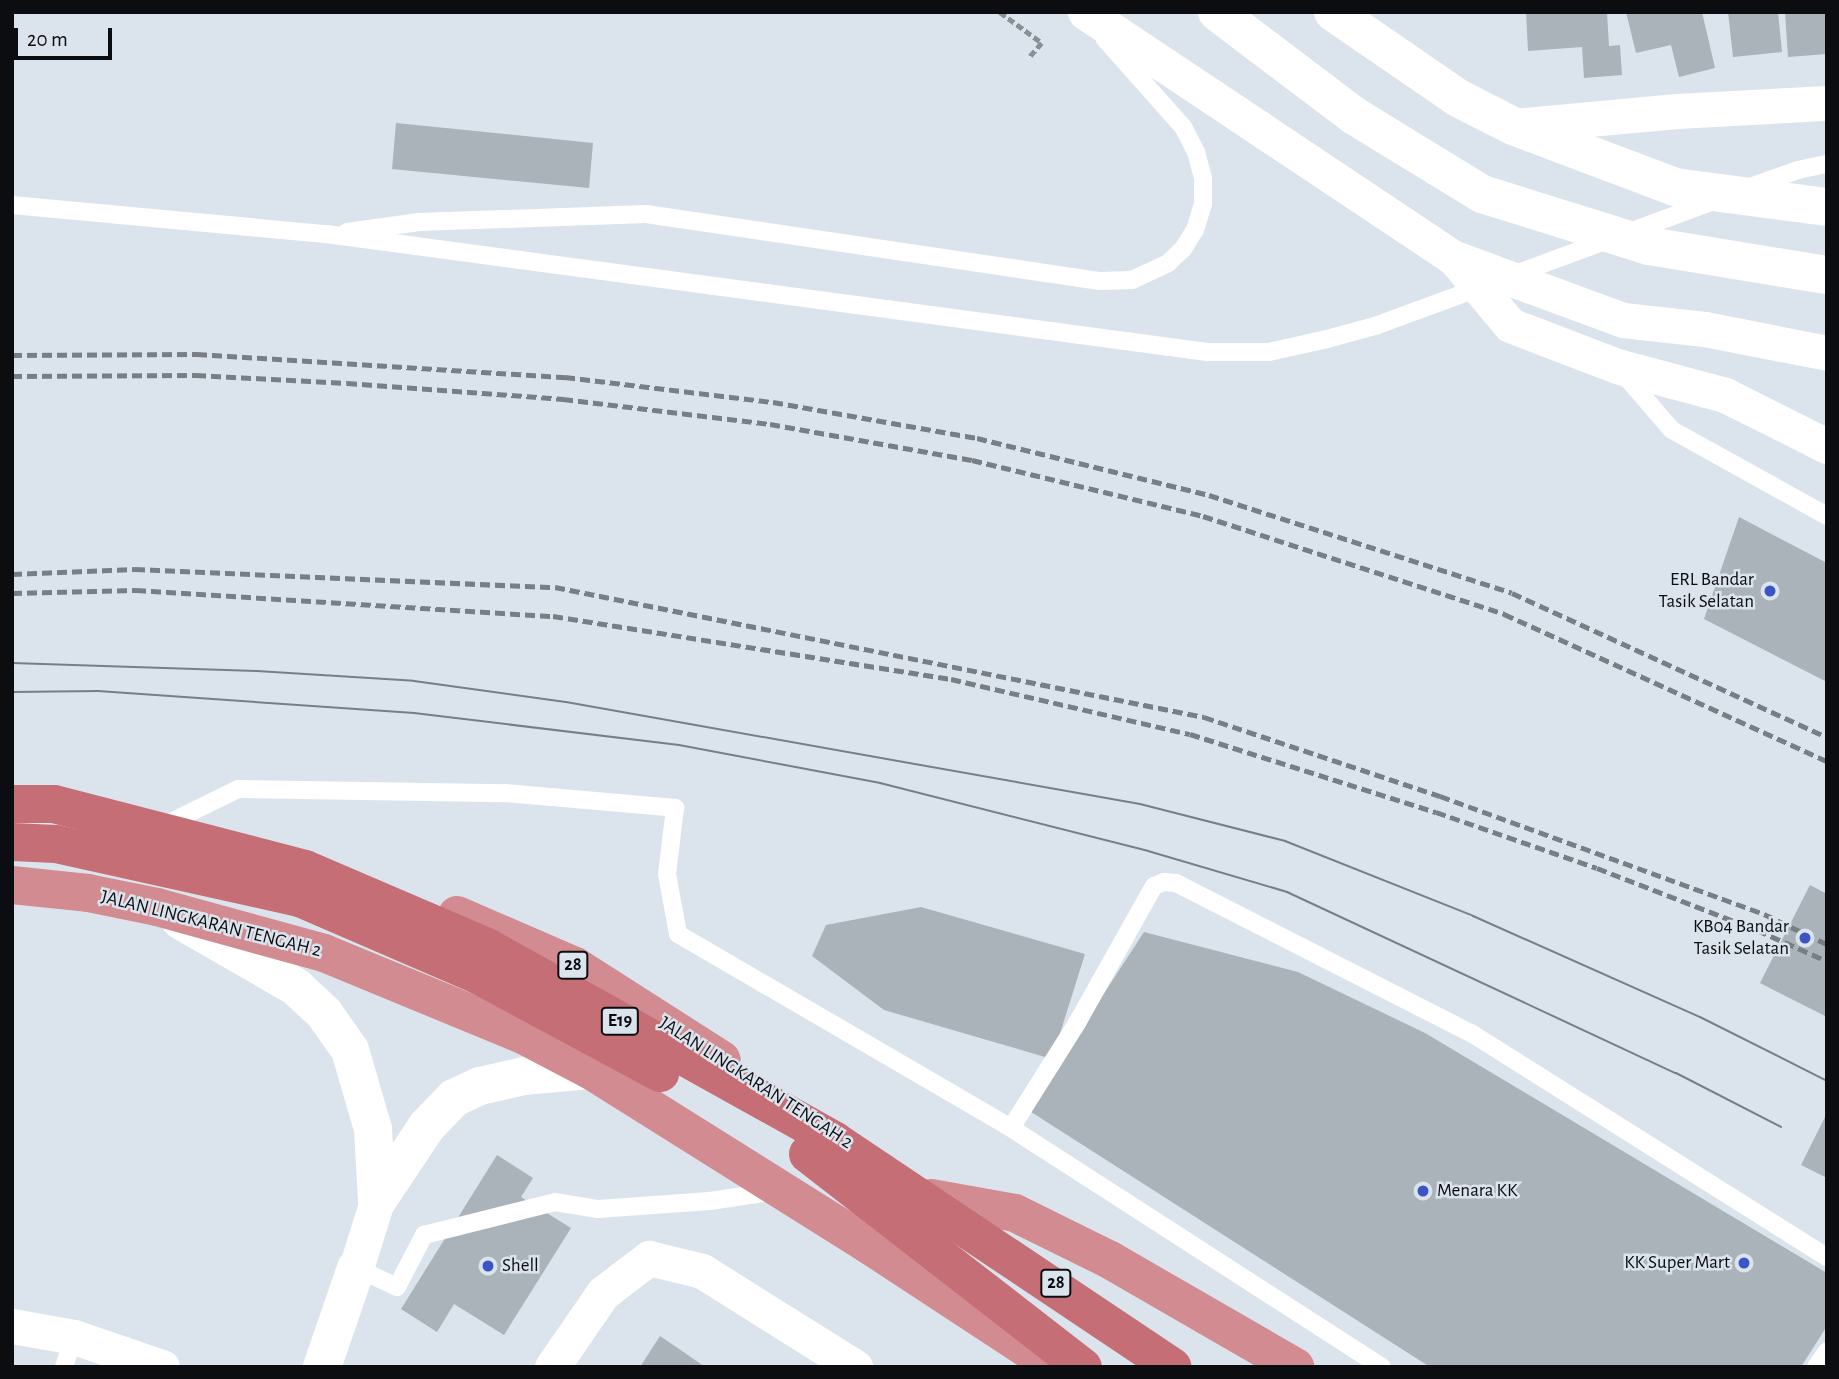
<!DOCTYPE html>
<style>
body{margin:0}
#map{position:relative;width:1839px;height:1379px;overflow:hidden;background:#dbe4ec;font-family:"Alegreya Sans",sans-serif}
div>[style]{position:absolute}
.building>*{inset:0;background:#aab2ba}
.path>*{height:4.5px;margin-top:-2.25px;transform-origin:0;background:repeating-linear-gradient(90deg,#888f95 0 7px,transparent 0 10.5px)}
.service>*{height:18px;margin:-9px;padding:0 9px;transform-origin:9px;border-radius:9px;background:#fff}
.minor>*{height:35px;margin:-17.5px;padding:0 17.5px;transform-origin:17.5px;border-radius:17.5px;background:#fff}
.tertiary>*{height:38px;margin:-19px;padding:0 19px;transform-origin:19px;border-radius:19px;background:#fff}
.trunk>*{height:38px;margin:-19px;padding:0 19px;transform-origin:19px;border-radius:19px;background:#d28b90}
.motorway>*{height:38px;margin:-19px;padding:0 19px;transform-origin:19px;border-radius:19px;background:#c66e75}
.tram>*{height:2px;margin:-1px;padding:0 1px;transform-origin:1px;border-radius:1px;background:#787e84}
.rail>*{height:5px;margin-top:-2.5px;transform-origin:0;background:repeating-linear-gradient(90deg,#787e84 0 10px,transparent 0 15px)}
.dots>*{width:19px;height:19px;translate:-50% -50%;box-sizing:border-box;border:4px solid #dbe4ec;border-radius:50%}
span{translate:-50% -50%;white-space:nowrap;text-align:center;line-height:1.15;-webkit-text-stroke:5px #dbe4ec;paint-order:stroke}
.shield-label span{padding:2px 5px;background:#dbe4ec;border:2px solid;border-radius:5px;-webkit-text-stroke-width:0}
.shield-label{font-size:18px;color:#0b0d10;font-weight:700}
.poi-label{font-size:19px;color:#0b0d10}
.right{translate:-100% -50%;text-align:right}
.left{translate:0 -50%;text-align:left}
.street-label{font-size:19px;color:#0b0d10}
.frame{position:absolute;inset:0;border:14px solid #0b0d10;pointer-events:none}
.scale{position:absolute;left:14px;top:28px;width:98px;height:32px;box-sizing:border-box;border:4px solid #0b0d10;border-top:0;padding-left:9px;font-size:21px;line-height:24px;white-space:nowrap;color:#0b0d10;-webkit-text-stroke:5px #dbe4ec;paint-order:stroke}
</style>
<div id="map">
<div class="building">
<div style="clip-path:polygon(1526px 12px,1607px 12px,1609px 46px,1620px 45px,1622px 75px,1584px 78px,1582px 47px,1528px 51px)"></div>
<div style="clip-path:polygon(1626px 12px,1702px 12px,1715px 68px,1679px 77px,1671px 45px,1636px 53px)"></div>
<div style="clip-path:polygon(1728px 12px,1778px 12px,1782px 52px,1733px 57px)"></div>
<div style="clip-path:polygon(1785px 12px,1827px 12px,1827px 54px,1788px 57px)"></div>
<div style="clip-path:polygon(396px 123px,593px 143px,589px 188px,392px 169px)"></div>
<div style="clip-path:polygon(1739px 517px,1827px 563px,1827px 682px,1704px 619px)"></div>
<div style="clip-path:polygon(1810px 885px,1827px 894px,1827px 1017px,1760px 983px)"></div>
<div style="clip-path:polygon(921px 907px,1085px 954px,1052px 1059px,884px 1010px,812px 956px,826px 925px)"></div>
<div style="clip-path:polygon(1144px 932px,1298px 972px,1425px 1033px,1827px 1273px,1827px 1326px,1801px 1367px,1430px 1367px,1028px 1110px)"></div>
<div style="clip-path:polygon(1827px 1113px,1827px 1178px,1801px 1165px)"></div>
<div style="clip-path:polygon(497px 1155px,533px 1178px,521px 1197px,571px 1228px,504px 1335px,454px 1304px,437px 1332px,401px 1309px)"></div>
<div style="clip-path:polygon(660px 1336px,685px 1353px,705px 1367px,640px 1367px)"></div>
</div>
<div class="path">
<div style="left:1000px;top:12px;width:52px;rotate:36.4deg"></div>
<div style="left:1042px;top:43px;width:18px;rotate:131deg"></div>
</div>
<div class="service">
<div style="left:1750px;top:187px;width:51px;rotate:-19.5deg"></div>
<div style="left:1798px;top:170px;width:30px;rotate:-12deg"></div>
<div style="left:12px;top:205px;width:315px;rotate:5.3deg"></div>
<div style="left:326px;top:234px;width:889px;rotate:7.63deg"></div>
<div style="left:1207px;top:352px;width:62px"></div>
<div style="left:1269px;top:352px;width:59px;rotate:-12.6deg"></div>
<div style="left:1327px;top:339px;width:50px;rotate:-15.2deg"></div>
<div style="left:1375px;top:326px;width:116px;rotate:-20.2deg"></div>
<div style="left:347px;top:232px;width:73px;rotate:-7.9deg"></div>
<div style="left:419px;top:222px;width:227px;rotate:-2deg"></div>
<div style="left:646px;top:214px;width:459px;rotate:8.4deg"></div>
<div style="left:1100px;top:281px;width:32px;rotate:-2deg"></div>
<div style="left:1132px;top:280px;width:40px;rotate:-25deg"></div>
<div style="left:1168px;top:263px;width:21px;rotate:-43deg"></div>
<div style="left:1183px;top:249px;width:22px;rotate:-58deg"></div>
<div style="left:1195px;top:230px;width:27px;rotate:-73deg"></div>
<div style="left:1203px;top:204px;width:26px;rotate:-90deg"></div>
<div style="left:1203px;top:178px;width:27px;rotate:-105deg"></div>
<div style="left:1196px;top:152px;width:28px;rotate:-117deg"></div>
<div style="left:1183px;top:127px;width:118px;rotate:-131.6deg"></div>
<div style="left:1510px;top:276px;width:217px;rotate:-20.2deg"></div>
<div style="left:1621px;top:371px;width:78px;rotate:49.2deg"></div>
<div style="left:1672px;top:430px;width:177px;rotate:29deg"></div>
<div style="left:171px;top:822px;width:75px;rotate:-26.2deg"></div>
<div style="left:238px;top:789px;width:267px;rotate:0.9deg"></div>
<div style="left:505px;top:793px;width:171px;rotate:5deg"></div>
<div style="left:675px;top:808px;width:66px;rotate:96.9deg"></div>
<div style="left:667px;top:874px;width:61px;rotate:79.6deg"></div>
<div style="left:678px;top:934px;width:385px;rotate:30.2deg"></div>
<div style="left:1011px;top:1128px;width:441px;rotate:32.8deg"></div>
<div style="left:1011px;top:1128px;width:124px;rotate:-57.8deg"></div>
<div style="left:1077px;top:1023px;width:157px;rotate:-60.7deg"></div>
<div style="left:1154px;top:886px;width:11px;rotate:-22deg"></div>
<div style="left:1164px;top:882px;width:12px;rotate:5deg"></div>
<div style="left:1176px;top:883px;width:331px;rotate:27deg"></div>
<div style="left:1471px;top:1033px;width:421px;rotate:32.2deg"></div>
<div style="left:356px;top:1268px;width:45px;rotate:24.9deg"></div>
<div style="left:397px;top:1287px;width:59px;rotate:-62.6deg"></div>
<div style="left:424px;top:1235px;width:135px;rotate:-14.1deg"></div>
<div style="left:555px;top:1202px;width:44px;rotate:9.2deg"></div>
<div style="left:598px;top:1209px;width:112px;rotate:-4.1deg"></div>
<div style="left:710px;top:1201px;width:67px;rotate:-8.6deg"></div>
<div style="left:64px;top:1367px;width:32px;rotate:-72deg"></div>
<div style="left:1816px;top:1367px;width:19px;rotate:-55deg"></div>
</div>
<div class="minor">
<div style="left:1085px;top:12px;width:441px;rotate:33.7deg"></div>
<div style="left:1452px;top:257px;width:182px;rotate:20.2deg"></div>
<div style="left:1623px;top:320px;width:82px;rotate:6.3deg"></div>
<div style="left:1705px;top:329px;width:124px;rotate:11.1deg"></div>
<div style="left:1513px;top:126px;width:165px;rotate:-5.2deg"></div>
<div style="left:1677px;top:111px;width:150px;rotate:-3.1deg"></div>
<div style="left:1455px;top:259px;width:86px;rotate:50.2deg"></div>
<div style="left:1510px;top:325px;width:115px;rotate:21deg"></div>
<div style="left:1617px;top:366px;width:112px;rotate:15deg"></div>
<div style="left:1725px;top:395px;width:114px;rotate:26.6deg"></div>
<div style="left:356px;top:1268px;width:70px;rotate:-72.6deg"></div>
<div style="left:12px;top:1326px;width:63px;rotate:10.1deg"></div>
<div style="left:74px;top:1337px;width:93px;rotate:18.8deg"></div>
<div style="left:552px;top:1367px;width:90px;rotate:-55.4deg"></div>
<div style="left:603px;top:1293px;width:58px;rotate:-37.3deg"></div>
<div style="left:649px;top:1258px;width:55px;rotate:13.8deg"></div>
<div style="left:702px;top:1271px;width:181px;rotate:32.1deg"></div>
</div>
<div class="tertiary">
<div style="left:1217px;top:12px;width:171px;rotate:37.1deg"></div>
<div style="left:1353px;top:115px;width:151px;rotate:31.5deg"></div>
<div style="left:1482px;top:194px;width:175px;rotate:17.3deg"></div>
<div style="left:1649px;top:246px;width:180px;rotate:9.3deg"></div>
<div style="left:1333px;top:12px;width:152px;rotate:34.5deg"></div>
<div style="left:1458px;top:98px;width:62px;rotate:27deg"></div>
<div style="left:1513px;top:126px;width:173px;rotate:20.6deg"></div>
<div style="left:1675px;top:187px;width:153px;rotate:7.5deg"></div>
<div style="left:180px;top:920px;width:134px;rotate:30deg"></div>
<div style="left:296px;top:987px;width:38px;rotate:43deg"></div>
<div style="left:324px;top:1013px;width:45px;rotate:54.9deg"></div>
<div style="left:350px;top:1050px;width:82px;rotate:73.8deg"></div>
<div style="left:373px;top:1129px;width:72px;rotate:86.8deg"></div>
<div style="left:377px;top:1201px;width:90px;rotate:-56.3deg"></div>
<div style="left:427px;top:1126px;width:39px;rotate:-46deg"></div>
<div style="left:454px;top:1098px;width:29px;rotate:-25deg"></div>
<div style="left:480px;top:1086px;width:45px;rotate:-12.8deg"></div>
<div style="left:524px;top:1076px;width:66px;rotate:-5.2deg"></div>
<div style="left:322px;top:1367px;width:105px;rotate:-71deg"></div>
</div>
<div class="trunk">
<div style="left:12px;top:885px;width:76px;rotate:6deg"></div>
<div style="left:88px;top:893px;width:70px;rotate:11.5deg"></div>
<div style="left:157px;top:907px;width:173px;rotate:15.4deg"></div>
<div style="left:324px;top:953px;width:213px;rotate:22.4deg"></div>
<div style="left:521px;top:1034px;width:78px;rotate:27.6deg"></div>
<div style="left:590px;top:1070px;width:326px;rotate:32.1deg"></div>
<div style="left:866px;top:1243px;width:226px;rotate:33.3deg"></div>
<div style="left:457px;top:915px;width:129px;rotate:23.4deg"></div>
<div style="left:575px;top:966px;width:174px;rotate:32.6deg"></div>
<div style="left:931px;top:1198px;width:85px;rotate:10.1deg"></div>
<div style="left:1015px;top:1213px;width:106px;rotate:26.3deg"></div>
<div style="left:1110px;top:1260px;width:214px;rotate:30deg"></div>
</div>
<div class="motorway">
<div style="left:12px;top:804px;width:42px"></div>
<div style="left:54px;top:804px;width:259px;rotate:14.5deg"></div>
<div style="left:305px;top:869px;width:198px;rotate:23.2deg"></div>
<div style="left:487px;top:947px;width:398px;rotate:29.1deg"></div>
<div style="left:835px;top:1141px;width:406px;rotate:33.8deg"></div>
<div style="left:12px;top:842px;width:44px;rotate:2.6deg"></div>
<div style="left:56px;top:844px;width:250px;rotate:12.5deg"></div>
<div style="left:300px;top:898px;width:194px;rotate:23.4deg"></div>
<div style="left:478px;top:975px;width:207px;rotate:28.3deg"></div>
<div style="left:808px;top:1154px;width:348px;rotate:37.8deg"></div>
</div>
<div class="tram">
<div style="left:12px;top:663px;width:245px;rotate:1.9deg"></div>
<div style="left:257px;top:671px;width:157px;rotate:3.6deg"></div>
<div style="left:414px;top:681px;width:153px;rotate:7.9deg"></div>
<div style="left:566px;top:702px;width:583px;rotate:10.08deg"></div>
<div style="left:1140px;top:804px;width:150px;rotate:14.3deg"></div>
<div style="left:1285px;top:841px;width:202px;rotate:21.7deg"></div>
<div style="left:1473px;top:916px;width:248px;rotate:24deg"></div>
<div style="left:1700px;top:1017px;width:142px;rotate:26.7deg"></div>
<div style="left:12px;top:692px;width:86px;rotate:-0.7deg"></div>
<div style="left:98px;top:691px;width:317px;rotate:4deg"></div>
<div style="left:414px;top:713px;width:267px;rotate:6.9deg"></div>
<div style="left:679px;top:745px;width:205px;rotate:10.7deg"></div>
<div style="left:880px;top:783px;width:276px;rotate:14.2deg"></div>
<div style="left:1148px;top:851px;width:145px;rotate:16.4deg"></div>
<div style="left:1287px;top:892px;width:429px;rotate:25deg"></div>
<div style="left:1676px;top:1073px;width:118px;rotate:27.2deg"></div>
</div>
<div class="rail">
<div style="left:12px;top:355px;width:185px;rotate:-0.3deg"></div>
<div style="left:197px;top:354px;width:369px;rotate:3.6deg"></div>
<div style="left:565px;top:377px;width:209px;rotate:6.9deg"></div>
<div style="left:773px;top:402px;width:207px;rotate:10deg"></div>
<div style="left:977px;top:438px;width:239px;rotate:13.8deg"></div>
<div style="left:1209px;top:495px;width:318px;rotate:17.9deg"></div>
<div style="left:1512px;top:593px;width:346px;rotate:24.6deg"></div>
<div style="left:12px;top:376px;width:184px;rotate:-0.3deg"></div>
<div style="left:196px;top:375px;width:151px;rotate:3deg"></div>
<div style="left:347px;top:383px;width:217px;rotate:4.2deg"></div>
<div style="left:563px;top:399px;width:209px;rotate:6.9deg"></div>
<div style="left:770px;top:424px;width:205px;rotate:10.1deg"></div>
<div style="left:972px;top:460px;width:238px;rotate:13.6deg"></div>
<div style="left:1203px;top:516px;width:317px;rotate:18deg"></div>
<div style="left:1504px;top:614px;width:355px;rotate:24.5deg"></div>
<div style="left:12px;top:574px;width:123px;rotate:-2.3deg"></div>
<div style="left:135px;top:569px;width:420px;rotate:2.5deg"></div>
<div style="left:555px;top:587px;width:662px;rotate:11.33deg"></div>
<div style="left:1204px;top:717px;width:249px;rotate:18.5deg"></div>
<div style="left:1440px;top:796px;width:345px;rotate:20deg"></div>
<div style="left:1764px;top:914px;width:70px;rotate:25.5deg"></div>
<div style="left:12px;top:593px;width:124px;rotate:-1.4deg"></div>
<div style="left:136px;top:590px;width:418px;rotate:3.6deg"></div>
<div style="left:553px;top:616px;width:403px;rotate:9deg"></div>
<div style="left:951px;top:679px;width:245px;rotate:13deg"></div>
<div style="left:1190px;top:734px;width:258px;rotate:17.6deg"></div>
<div style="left:1436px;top:812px;width:170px;rotate:19.2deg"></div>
<div style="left:1597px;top:868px;width:172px;rotate:21.2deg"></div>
<div style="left:1757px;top:930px;width:77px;rotate:23.9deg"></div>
</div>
<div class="dots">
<div style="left:1770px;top:591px;background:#3b54c6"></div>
<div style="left:1805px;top:938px;background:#3b54c6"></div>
<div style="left:1423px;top:1191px;background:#3b54c6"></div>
<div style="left:1744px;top:1263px;background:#3b54c6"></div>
<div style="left:488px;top:1266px;background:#3b54c6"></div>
</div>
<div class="shield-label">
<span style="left:573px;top:965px">28</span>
<span style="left:620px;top:1021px">E19</span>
<span style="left:1056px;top:1283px">28</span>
</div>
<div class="poi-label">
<span class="right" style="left:1754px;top:591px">ERL Bandar<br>Tasik Selatan</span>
<span class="right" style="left:1789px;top:938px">KB04 Bandar<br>Tasik Selatan</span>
<span class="left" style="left:1437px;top:1191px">Menara KK</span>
<span class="right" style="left:1730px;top:1263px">KK Super Mart</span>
<span class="left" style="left:502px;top:1266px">Shell</span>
</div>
<div class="street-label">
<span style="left:211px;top:924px;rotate:14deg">JALAN LINGKARAN TENGAH 2</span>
<span style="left:756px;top:1083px;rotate:33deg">JALAN LINGKARAN TENGAH 2</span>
</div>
<div class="frame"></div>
<div class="scale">20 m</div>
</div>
